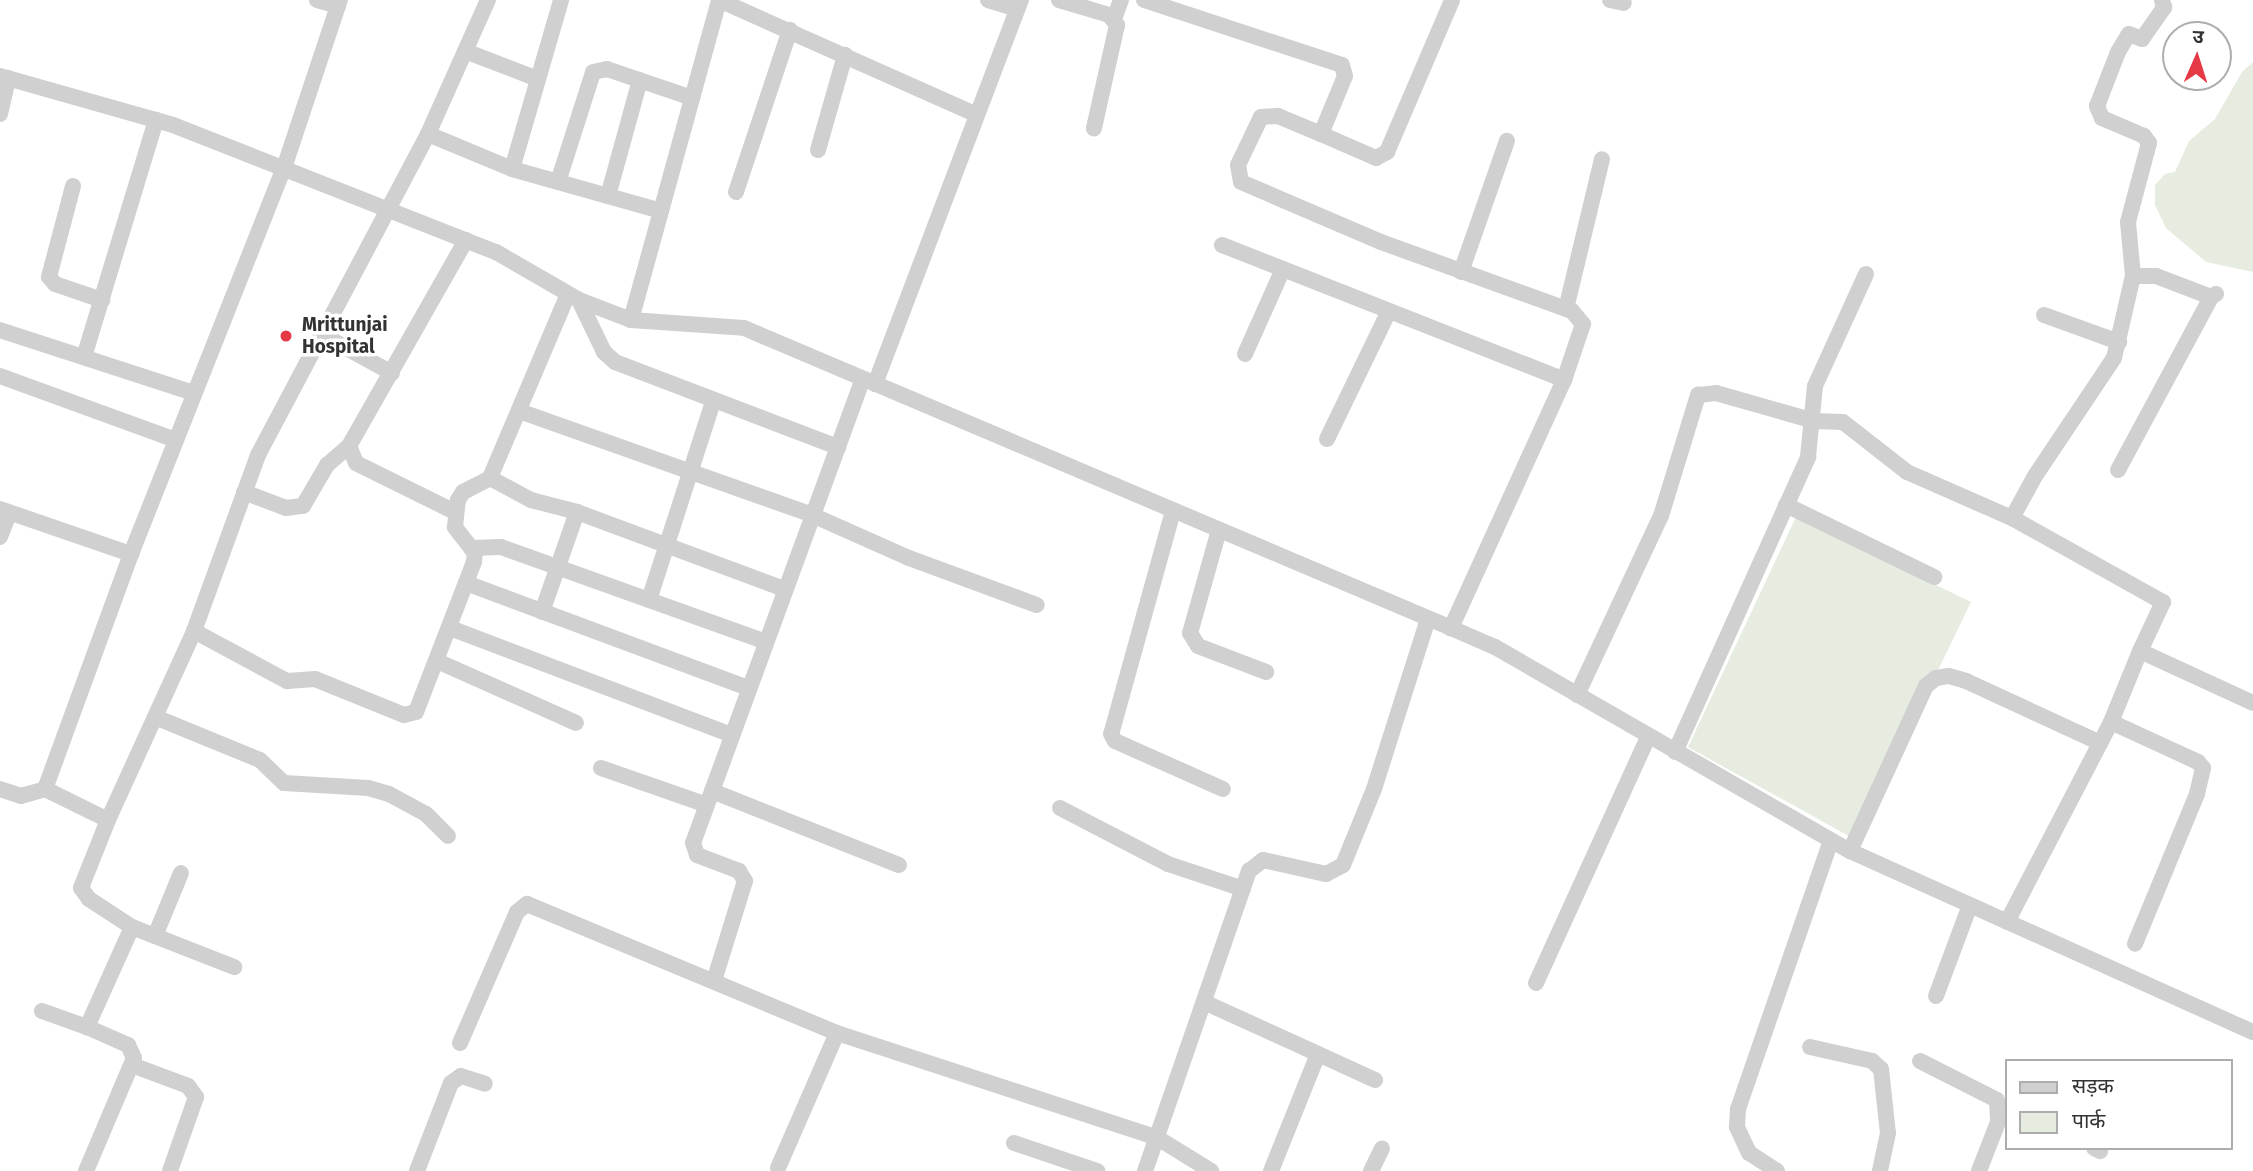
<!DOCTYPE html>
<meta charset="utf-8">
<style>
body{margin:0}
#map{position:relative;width:2253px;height:1171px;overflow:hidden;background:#fff;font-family:"Fira Sans","Noto Sans Devanagari",sans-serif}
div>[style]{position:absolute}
.green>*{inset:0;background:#e6ecdf}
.minor>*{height:16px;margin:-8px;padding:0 8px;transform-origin:8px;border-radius:8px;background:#d0d0d0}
.dots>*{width:19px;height:19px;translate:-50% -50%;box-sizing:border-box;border:4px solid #fff;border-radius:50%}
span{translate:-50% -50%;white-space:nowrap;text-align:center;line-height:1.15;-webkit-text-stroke:7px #fff;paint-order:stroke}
.poi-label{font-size:19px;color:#333;font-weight:700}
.left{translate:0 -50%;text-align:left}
.legend{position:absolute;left:2005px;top:1059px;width:228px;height:91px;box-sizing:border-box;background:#fff;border:2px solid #adadad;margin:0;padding:9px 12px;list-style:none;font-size:21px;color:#333}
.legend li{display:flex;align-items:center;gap:14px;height:35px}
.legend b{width:35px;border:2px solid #adadad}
.north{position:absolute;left:2162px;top:21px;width:70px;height:70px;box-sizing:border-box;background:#fff;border:2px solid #adadad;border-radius:50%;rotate:3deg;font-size:19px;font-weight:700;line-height:28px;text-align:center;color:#333}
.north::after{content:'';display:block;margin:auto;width:24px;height:32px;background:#e63946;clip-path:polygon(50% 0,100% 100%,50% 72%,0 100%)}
</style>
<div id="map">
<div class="green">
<div style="clip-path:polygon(2253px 62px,2253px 272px,2206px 262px,2166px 228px,2155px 205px,2155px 185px,2165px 174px,2175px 172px,2189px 141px,2215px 119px,2242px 72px)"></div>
<div style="clip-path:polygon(1796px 517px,1971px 602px,1856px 840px,1688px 747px)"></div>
</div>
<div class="minor">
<div style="left:317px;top:0;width:22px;rotate:16deg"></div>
<div style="left:719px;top:0;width:282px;rotate:24deg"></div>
<div style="left:988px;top:0;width:30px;rotate:17deg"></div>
<div style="left:1059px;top:0;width:52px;rotate:16.7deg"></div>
<div style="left:1109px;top:15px;width:13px;rotate:51deg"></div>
<div style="left:1117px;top:25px;width:106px;rotate:102.6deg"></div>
<div style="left:1144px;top:0;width:208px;rotate:18.2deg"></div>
<div style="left:1342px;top:65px;width:11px;rotate:75deg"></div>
<div style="left:1345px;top:76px;width:63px;rotate:112.5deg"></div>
<div style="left:1321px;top:134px;width:60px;rotate:23.6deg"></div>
<div style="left:1376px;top:158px;width:13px;rotate:-29deg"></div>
<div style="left:1387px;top:152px;width:165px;rotate:-66.8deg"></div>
<div style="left:1610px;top:0;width:14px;rotate:12deg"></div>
<div style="left:1114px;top:19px;width:20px;rotate:-70deg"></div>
<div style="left:465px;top:51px;width:78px;rotate:21deg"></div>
<div style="left:0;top:76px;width:180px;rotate:15.8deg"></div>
<div style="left:173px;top:125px;width:347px;rotate:21.5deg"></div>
<div style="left:496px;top:252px;width:96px;rotate:30deg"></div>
<div style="left:579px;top:300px;width:56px;rotate:21deg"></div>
<div style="left:631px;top:320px;width:113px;rotate:4deg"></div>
<div style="left:744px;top:328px;width:768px;rotate:22.99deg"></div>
<div style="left:1451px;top:628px;width:48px;rotate:23.4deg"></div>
<div style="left:1495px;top:647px;width:409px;rotate:29.9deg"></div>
<div style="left:1850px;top:851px;width:442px;rotate:24.2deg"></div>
<div style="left:0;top:114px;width:37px;rotate:-77deg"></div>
<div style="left:428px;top:134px;width:91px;rotate:22.6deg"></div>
<div style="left:512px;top:169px;width:176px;rotate:-73.8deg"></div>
<div style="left:1321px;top:134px;width:47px;rotate:-157.3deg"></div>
<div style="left:1278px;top:116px;width:17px;rotate:177deg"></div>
<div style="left:1261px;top:117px;width:53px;rotate:115.6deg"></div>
<div style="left:1238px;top:165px;width:17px;rotate:80deg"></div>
<div style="left:1241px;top:182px;width:152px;rotate:23.2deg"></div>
<div style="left:1381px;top:242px;width:203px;rotate:19.9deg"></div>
<div style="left:1572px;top:311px;width:17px;rotate:50deg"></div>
<div style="left:1583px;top:324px;width:59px;rotate:108.7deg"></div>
<div style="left:818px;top:150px;width:99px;rotate:-74.1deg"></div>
<div style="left:512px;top:169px;width:155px;rotate:15.7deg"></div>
<div style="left:558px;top:182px;width:115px;rotate:-72.3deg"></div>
<div style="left:593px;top:72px;width:14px;rotate:-12deg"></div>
<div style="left:607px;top:69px;width:90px;rotate:18.8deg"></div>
<div style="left:73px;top:186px;width:94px;rotate:104.8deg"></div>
<div style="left:49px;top:277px;width:9px;rotate:49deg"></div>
<div style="left:55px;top:284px;width:50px;rotate:18.8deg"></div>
<div style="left:736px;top:192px;width:171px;rotate:-71.6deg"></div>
<div style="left:608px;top:196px;width:120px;rotate:-74.6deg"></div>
<div style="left:1222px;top:245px;width:368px;rotate:21.5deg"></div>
<div style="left:1564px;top:380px;width:273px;rotate:114.5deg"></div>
<div style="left:1461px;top:272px;width:139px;rotate:-70.7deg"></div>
<div style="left:2133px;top:276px;width:54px;rotate:-95.3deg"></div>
<div style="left:2128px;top:222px;width:82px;rotate:-75.1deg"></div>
<div style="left:2149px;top:143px;width:9px;rotate:-126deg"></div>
<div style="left:2144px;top:136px;width:46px;rotate:-156.8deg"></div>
<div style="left:2102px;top:118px;width:13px;rotate:-113deg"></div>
<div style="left:2097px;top:106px;width:58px;rotate:-68.7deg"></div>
<div style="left:2118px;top:52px;width:21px;rotate:-59deg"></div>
<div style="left:2129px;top:34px;width:14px;rotate:21deg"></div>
<div style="left:2142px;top:39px;width:39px;rotate:-55deg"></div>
<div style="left:2164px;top:7px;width:7px;rotate:-106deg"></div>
<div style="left:568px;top:294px;width:200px;rotate:113deg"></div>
<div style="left:490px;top:478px;width:47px;rotate:28.2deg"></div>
<div style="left:531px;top:500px;width:48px;rotate:14.6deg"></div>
<div style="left:577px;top:512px;width:221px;rotate:20.4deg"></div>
<div style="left:579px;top:300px;width:58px;rotate:64.3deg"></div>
<div style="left:604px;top:352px;width:15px;rotate:42deg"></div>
<div style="left:615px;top:362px;width:239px;rotate:20.9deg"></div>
<div style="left:1566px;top:309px;width:154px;rotate:-76.5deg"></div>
<div style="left:2044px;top:315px;width:80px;rotate:19.8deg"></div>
<div style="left:631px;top:320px;width:332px;rotate:-74.6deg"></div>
<div style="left:0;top:330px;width:204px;rotate:18deg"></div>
<div style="left:321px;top:334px;width:81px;rotate:28.8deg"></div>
<div style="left:1245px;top:354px;width:93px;rotate:-65.9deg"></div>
<div style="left:84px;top:357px;width:248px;rotate:-73.1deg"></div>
<div style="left:0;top:376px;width:187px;rotate:20deg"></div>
<div style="left:875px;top:384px;width:411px;rotate:-69.2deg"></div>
<div style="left:519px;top:411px;width:311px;rotate:19.5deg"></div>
<div style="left:812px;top:515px;width:106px;rotate:23.9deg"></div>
<div style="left:909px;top:558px;width:136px;rotate:20.2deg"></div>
<div style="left:1327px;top:439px;width:142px;rotate:-64.2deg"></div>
<div style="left:2118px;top:470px;width:196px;rotate:-61.7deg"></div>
<div style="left:244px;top:492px;width:45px;rotate:20.9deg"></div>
<div style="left:286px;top:508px;width:17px;rotate:-7deg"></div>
<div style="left:303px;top:506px;width:48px;rotate:-59.7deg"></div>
<div style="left:327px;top:465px;width:29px;rotate:-41deg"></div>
<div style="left:1786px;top:505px;width:165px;rotate:25.9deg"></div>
<div style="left:0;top:509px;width:139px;rotate:19deg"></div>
<div style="left:1173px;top:511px;width:231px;rotate:105.5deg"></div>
<div style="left:1111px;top:734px;width:8px;rotate:60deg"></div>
<div style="left:1115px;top:741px;width:118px;rotate:24deg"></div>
<div style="left:455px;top:512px;width:110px;rotate:-153.7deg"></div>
<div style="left:356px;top:463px;width:18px;rotate:-112deg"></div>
<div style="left:349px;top:446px;width:237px;rotate:-60.4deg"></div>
<div style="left:2012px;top:518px;width:173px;rotate:29.1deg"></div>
<div style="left:2163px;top:602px;width:54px;rotate:115.1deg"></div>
<div style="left:1219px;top:530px;width:107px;rotate:105.7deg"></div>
<div style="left:1190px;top:633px;width:15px;rotate:58deg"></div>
<div style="left:1198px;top:646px;width:73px;rotate:20.9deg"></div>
<div style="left:0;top:537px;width:26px;rotate:-69deg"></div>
<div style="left:471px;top:548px;width:30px;rotate:-2deg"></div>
<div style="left:501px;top:547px;width:279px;rotate:19.7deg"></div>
<div style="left:466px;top:583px;width:301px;rotate:20.4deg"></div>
<div style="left:649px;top:600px;width:208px;rotate:-72.1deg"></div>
<div style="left:542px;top:612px;width:106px;rotate:-70.7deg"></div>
<div style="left:450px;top:628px;width:301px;rotate:20.8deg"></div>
<div style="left:194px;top:631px;width:106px;rotate:28.3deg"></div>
<div style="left:287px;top:681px;width:28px;rotate:-4deg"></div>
<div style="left:315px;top:679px;width:96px;rotate:22deg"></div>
<div style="left:404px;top:715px;width:12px;rotate:-14deg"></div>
<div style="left:416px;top:712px;width:161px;rotate:-68.9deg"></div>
<div style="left:474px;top:562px;width:9px;rotate:-84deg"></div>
<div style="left:475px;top:553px;width:33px;rotate:-128deg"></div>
<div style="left:455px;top:527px;width:27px;rotate:-84deg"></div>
<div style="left:458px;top:500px;width:9px;rotate:-58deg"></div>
<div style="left:463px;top:492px;width:30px;rotate:-27deg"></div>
<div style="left:437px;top:661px;width:152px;rotate:24deg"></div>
<div style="left:1577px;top:695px;width:198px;rotate:-64.9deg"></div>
<div style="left:1661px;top:516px;width:127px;rotate:-73deg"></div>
<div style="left:1698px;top:395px;width:18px;rotate:-6deg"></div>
<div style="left:1716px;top:393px;width:102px;rotate:15.9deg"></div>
<div style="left:1814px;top:421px;width:29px;rotate:2deg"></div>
<div style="left:1843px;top:422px;width:81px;rotate:38deg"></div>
<div style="left:1907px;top:472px;width:115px;rotate:23.7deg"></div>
<div style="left:2012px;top:518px;width:48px;rotate:-61.3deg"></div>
<div style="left:2035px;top:476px;width:142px;rotate:-56.2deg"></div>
<div style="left:2114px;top:358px;width:84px;rotate:-77deg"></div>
<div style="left:2133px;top:276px;width:23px"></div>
<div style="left:2156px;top:276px;width:59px;rotate:20.9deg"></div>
<div style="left:2211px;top:297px;width:6px;rotate:-31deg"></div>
<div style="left:155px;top:717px;width:113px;rotate:22.3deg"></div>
<div style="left:260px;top:760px;width:33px;rotate:44deg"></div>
<div style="left:284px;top:783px;width:84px;rotate:3.4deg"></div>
<div style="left:368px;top:788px;width:22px;rotate:16deg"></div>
<div style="left:389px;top:794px;width:42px;rotate:28.4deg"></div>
<div style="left:426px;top:814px;width:31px;rotate:45deg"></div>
<div style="left:2111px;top:722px;width:96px;rotate:24.7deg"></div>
<div style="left:2198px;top:762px;width:8px;rotate:50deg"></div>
<div style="left:2203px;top:768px;width:27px;rotate:103deg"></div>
<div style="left:2197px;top:794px;width:162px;rotate:112.5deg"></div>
<div style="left:1675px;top:752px;width:324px;rotate:-65.7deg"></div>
<div style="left:1808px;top:457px;width:71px;rotate:-84.4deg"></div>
<div style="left:1815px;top:386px;width:123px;rotate:-65.5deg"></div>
<div style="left:601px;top:768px;width:112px;rotate:19.2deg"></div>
<div style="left:0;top:789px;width:22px;rotate:18deg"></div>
<div style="left:21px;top:796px;width:25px;rotate:-16deg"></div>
<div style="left:45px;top:789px;width:250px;rotate:-69.9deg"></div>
<div style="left:131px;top:554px;width:415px;rotate:-68.4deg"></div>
<div style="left:284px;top:168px;width:177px;rotate:-71.6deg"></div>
<div style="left:45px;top:789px;width:70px;rotate:26.2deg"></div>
<div style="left:108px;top:820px;width:73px;rotate:111.7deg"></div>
<div style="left:81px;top:888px;width:14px;rotate:54deg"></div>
<div style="left:89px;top:899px;width:51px;rotate:33.1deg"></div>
<div style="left:132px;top:927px;width:110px;rotate:114.2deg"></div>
<div style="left:87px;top:1027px;width:45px;rotate:23.7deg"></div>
<div style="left:128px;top:1045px;width:14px;rotate:65deg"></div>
<div style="left:134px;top:1058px;width:123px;rotate:113deg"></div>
<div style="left:712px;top:791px;width:201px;rotate:21.6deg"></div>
<div style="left:1060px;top:808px;width:122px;rotate:27.4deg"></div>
<div style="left:1168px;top:864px;width:79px;rotate:18.4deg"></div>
<div style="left:108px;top:820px;width:208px;rotate:-65.5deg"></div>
<div style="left:194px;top:631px;width:187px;rotate:-70deg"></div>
<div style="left:258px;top:455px;width:363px;rotate:-62.1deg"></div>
<div style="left:428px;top:134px;width:147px;rotate:-65.9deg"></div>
<div style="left:1850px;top:851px;width:182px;rotate:-65.3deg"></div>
<div style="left:1926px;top:686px;width:13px;rotate:-39deg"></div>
<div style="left:1936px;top:678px;width:13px;rotate:-9deg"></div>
<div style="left:1949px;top:676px;width:18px;rotate:16deg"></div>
<div style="left:1966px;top:681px;width:148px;rotate:24.8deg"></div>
<div style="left:2007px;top:922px;width:225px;rotate:-62.5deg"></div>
<div style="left:2111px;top:722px;width:77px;rotate:-67.8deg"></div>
<div style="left:2140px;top:651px;width:124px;rotate:24.7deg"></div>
<div style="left:132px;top:927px;width:110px;rotate:21.4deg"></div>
<div style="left:155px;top:936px;width:68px;rotate:-67.6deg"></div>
<div style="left:714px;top:981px;width:105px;rotate:-72.8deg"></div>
<div style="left:745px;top:881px;width:12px;rotate:-121deg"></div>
<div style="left:739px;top:871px;width:45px;rotate:-159.1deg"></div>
<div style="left:697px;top:855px;width:13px;rotate:-108deg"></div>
<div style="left:693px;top:843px;width:494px;rotate:-69.9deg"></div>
<div style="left:1536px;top:983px;width:270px;rotate:-65.5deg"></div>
<div style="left:1936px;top:996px;width:97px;rotate:-69.5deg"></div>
<div style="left:1204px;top:1002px;width:188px;rotate:24.5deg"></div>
<div style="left:42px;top:1011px;width:48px;rotate:19.6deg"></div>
<div style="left:460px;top:1043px;width:143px;rotate:-66.5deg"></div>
<div style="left:517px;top:912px;width:13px;rotate:-39deg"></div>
<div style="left:527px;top:904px;width:336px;rotate:22.6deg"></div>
<div style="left:837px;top:1033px;width:336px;rotate:18.1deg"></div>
<div style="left:1156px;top:1137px;width:65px;rotate:31.7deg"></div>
<div style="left:1810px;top:1047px;width:64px;rotate:12.7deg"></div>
<div style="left:1872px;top:1061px;width:12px;rotate:42deg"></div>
<div style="left:1881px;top:1069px;width:64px;rotate:83.8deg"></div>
<div style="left:1888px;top:1133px;width:39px;rotate:102deg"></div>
<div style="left:1920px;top:1061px;width:86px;rotate:26.9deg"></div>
<div style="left:1997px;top:1100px;width:22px;rotate:87deg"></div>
<div style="left:1998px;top:1122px;width:53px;rotate:111.2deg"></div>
<div style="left:132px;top:1065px;width:60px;rotate:20.6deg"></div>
<div style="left:188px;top:1086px;width:14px;rotate:54deg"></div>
<div style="left:196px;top:1097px;width:78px;rotate:109.4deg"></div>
<div style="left:1014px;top:1143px;width:88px;rotate:18.6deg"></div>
<div style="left:2094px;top:1148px;width:7px;rotate:27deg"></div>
<div style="left:778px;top:1168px;width:147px;rotate:-66.4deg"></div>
<div style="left:417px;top:1171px;width:94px;rotate:-68.9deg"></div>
<div style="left:451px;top:1083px;width:12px;rotate:-35deg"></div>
<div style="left:461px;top:1076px;width:25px;rotate:18deg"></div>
<div style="left:1145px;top:1171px;width:318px;rotate:-70.9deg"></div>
<div style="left:1249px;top:871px;width:18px;rotate:-38deg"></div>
<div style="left:1263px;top:860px;width:65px;rotate:12.5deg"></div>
<div style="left:1326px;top:874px;width:19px;rotate:-28deg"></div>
<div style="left:1343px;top:865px;width:82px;rotate:-67.8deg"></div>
<div style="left:1374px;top:789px;width:178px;rotate:-72.4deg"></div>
<div style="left:1271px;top:1171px;width:126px;rotate:-68.1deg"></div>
<div style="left:1371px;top:1171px;width:25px;rotate:-64deg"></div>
<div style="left:1777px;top:1171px;width:33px;rotate:-147deg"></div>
<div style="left:1749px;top:1153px;width:29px;rotate:-115deg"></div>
<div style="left:1737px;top:1127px;width:18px;rotate:-87deg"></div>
<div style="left:1738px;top:1109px;width:284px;rotate:-70.9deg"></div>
</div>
<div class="dots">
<div style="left:286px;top:336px;background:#e63946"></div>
</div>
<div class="poi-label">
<span class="left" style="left:302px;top:336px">Mrittunjai<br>Hospital</span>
</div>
<ul class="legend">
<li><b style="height:9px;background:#d0d0d0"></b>सड़क</li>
<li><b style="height:19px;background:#e6ecdf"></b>पार्क</li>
</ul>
<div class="north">उ</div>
</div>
